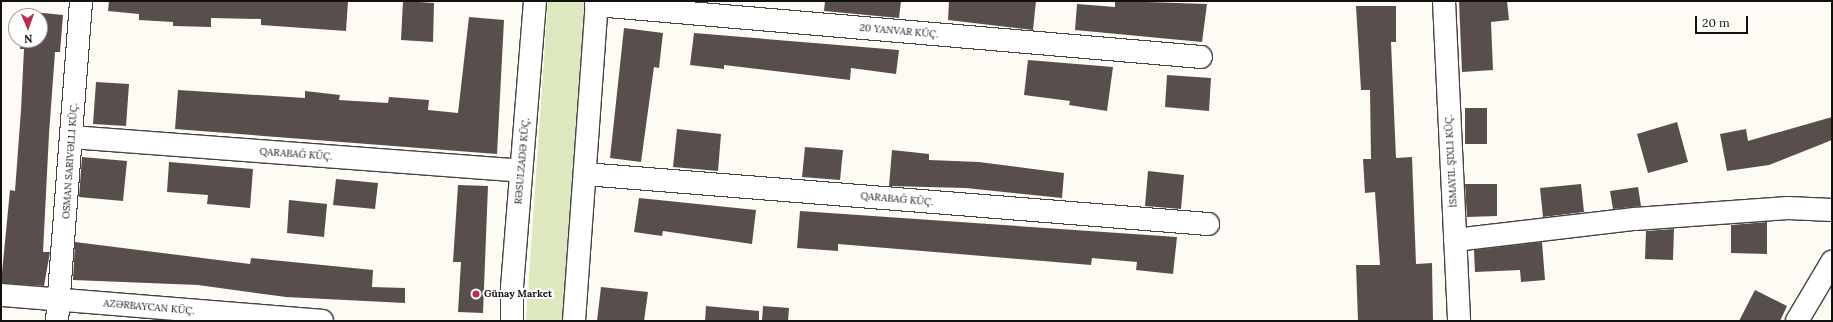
<!DOCTYPE html>
<meta charset="utf-8">
<style>
body{margin:0}
#map{position:relative;width:1833px;height:322px;overflow:hidden;background:#fefaf4;font-family:Lora,serif}
div>[style]{position:absolute}
.green>*{inset:0;background:#dde8be}
.building>*{inset:0;background:#584f4d}
.roads{filter:drop-shadow(1px 0 #434343) drop-shadow(-1px 0 #434343) drop-shadow(0 1px #434343) drop-shadow(0 -1px #434343)}
.minor>*{height:22px;margin:-11px;padding:0 11px;transform-origin:11px;border-radius:11px;background:#fff}
.dots>*{width:11px;height:11px;translate:-50% -50%;box-sizing:border-box;border:2px solid #fff;border-radius:50%}
span{translate:-50% -50%;white-space:nowrap;text-align:center;line-height:1.15;-webkit-text-stroke:4px #fff;paint-order:stroke}
.street-label{font-size:10px;color:#101010}
.poi-label{font-size:10px;color:#101010;font-weight:700}
.left{translate:0 -50%;text-align:left}
.frame{position:absolute;inset:0;border:2px solid #101010;pointer-events:none}
.north{position:absolute;left:8px;top:8px;width:40px;height:40px;box-sizing:border-box;background:#fff;border:1px solid #9f9f9f;border-radius:50%;rotate:178deg;font-size:11px;font-weight:700;line-height:16px;text-align:center;color:#101010}
.north::after{content:'';display:block;margin:auto;width:14px;height:18px;background:#ba2e54;clip-path:polygon(50% 0,100% 100%,50% 72%,0 100%)}
.scale{position:absolute;left:1695px;top:16px;width:53px;height:18px;box-sizing:border-box;border:2px solid #101010;border-top:0;padding-left:5px;font-size:12px;line-height:14px;white-space:nowrap;color:#101010;-webkit-text-stroke:3px #fff;paint-order:stroke}
</style>
<div id="map">
<div class="green">
<div style="clip-path:polygon(548px 1px,585px 1px,564px 321px,526px 321px)"></div>
</div>
<div class="building">
<div style="clip-path:polygon(109px 1px,348px 1px,346px 31px,261px 25px,261px 19px,211px 18px,211px 27px,173px 26px,173px 22px,139px 20px,139px 14px,108px 11px)"></div>
<div style="clip-path:polygon(403px 1px,434px 3px,433px 42px,401px 40px)"></div>
<div style="clip-path:polygon(825px 1px,901px 1px,899px 18px,824px 11px)"></div>
<div style="clip-path:polygon(949px 1px,1036px 1px,1033px 30px,948px 20px)"></div>
<div style="clip-path:polygon(1115px 1px,1207px 4px,1202px 42px,1075px 30px,1077px 4px,1115px 7px)"></div>
<div style="clip-path:polygon(1459px 1px,1507px 1px,1509px 20px,1491px 22px,1493px 70px,1462px 72px)"></div>
<div style="clip-path:polygon(1356px 6px,1396px 6px,1396px 42px,1391px 42px,1396px 158px,1412px 157px,1416px 264px,1432px 263px,1433px 321px,1358px 321px,1356px 265px,1380px 265px,1375px 192px,1365px 193px,1363px 159px,1371px 159px,1370px 90px,1361px 90px)"></div>
<div style="clip-path:polygon(23px 11px,63px 15px,60px 52px,55px 52px,49px 134px,43px 252px,50px 252px,44px 286px,1px 283px,10px 190px,15px 191px,21px 110px,24px 49px,20px 49px,21px 40px,40px 40px,40px 16px,23px 16px)"></div>
<div style="clip-path:polygon(469px 17px,504px 20px,497px 154px,175px 129px,178px 90px,305px 98px,305px 91px,340px 95px,339px 100px,388px 103px,389px 97px,429px 100px,428px 110px,458px 113px)"></div>
<div style="clip-path:polygon(624px 28px,663px 33px,659px 68px,654px 67px,641px 162px,610px 158px)"></div>
<div style="clip-path:polygon(694px 33px,899px 50px,896px 74px,851px 68px,850px 80px,724px 65px,724px 69px,690px 65px)"></div>
<div style="clip-path:polygon(1028px 60px,1113px 67px,1107px 111px,1069px 105px,1070px 101px,1024px 95px)"></div>
<div style="clip-path:polygon(1167px 75px,1211px 78px,1209px 111px,1165px 107px)"></div>
<div style="clip-path:polygon(96px 82px,129px 84px,126px 126px,93px 124px)"></div>
<div style="clip-path:polygon(1465px 108px,1487px 108px,1487px 144px,1465px 144px)"></div>
<div style="clip-path:polygon(1832px 117px,1832px 140px,1769px 165px,1727px 171px,1720px 134px,1746px 129px,1748px 141px)"></div>
<div style="clip-path:polygon(1677px 122px,1688px 162px,1648px 173px,1637px 134px)"></div>
<div style="clip-path:polygon(677px 129px,721px 134px,718px 171px,673px 167px)"></div>
<div style="clip-path:polygon(805px 147px,843px 150px,840px 180px,802px 177px)"></div>
<div style="clip-path:polygon(892px 150px,929px 154px,929px 160px,979px 162px,1064px 173px,1062px 198px,966px 188px,889px 186px)"></div>
<div style="clip-path:polygon(82px 157px,127px 161px,123px 201px,79px 197px)"></div>
<div style="clip-path:polygon(169px 162px,253px 169px,250px 208px,207px 204px,208px 195px,167px 192px)"></div>
<div style="clip-path:polygon(1148px 171px,1184px 175px,1181px 209px,1145px 206px)"></div>
<div style="clip-path:polygon(336px 179px,378px 183px,375px 209px,333px 205px)"></div>
<div style="clip-path:polygon(1465px 184px,1497px 184px,1497px 216px,1467px 217px)"></div>
<div style="clip-path:polygon(1581px 184px,1584px 212px,1543px 217px,1540px 188px)"></div>
<div style="clip-path:polygon(458px 185px,488px 186px,483px 313px,458px 312px,461px 262px,453px 262px)"></div>
<div style="clip-path:polygon(1638px 187px,1641px 206px,1613px 209px,1610px 191px)"></div>
<div style="clip-path:polygon(639px 198px,756px 210px,752px 244px,663px 231px,662px 236px,634px 232px)"></div>
<div style="clip-path:polygon(289px 200px,327px 204px,324px 237px,287px 233px)"></div>
<div style="clip-path:polygon(800px 211px,1177px 237px,1173px 274px,1136px 270px,1137px 262px,1092px 258px,1091px 265px,838px 244px,838px 251px,797px 248px)"></div>
<div style="clip-path:polygon(1767px 222px,1767px 254px,1731px 253px,1731px 225px)"></div>
<div style="clip-path:polygon(1674px 229px,1673px 260px,1645px 259px,1646px 231px)"></div>
<div style="clip-path:polygon(75px 242px,250px 264px,251px 258px,373px 270px,372px 287px,405px 288px,405px 303px,286px 297px,198px 285px,73px 280px)"></div>
<div style="clip-path:polygon(1542px 242px,1545px 280px,1521px 282px,1520px 270px,1475px 272px,1474px 250px)"></div>
<div style="clip-path:polygon(601px 287px,648px 292px,644px 321px,597px 321px)"></div>
<div style="clip-path:polygon(1755px 290px,1787px 306px,1780px 321px,1739px 321px)"></div>
<div style="clip-path:polygon(706px 306px,759px 311px,759px 321px,705px 321px)"></div>
<div style="clip-path:polygon(763px 306px,789px 308px,788px 321px,762px 321px)"></div>
</div>
<div class="roads">
<div class="minor">
<div style="left:1444px;top:1px;width:320px;rotate:87.3deg"></div>
<div style="left:596px;top:5px;width:607px;rotate:4.91deg"></div>
<div style="left:72px;top:137px;width:450px;rotate:4.3deg"></div>
<div style="left:585px;top:174px;width:625px;rotate:4.59deg"></div>
<div style="left:1455px;top:240px;width:181px;rotate:-6.7deg"></div>
<div style="left:1635px;top:219px;width:153px;rotate:-4.1deg"></div>
<div style="left:1788px;top:208px;width:44px;rotate:2.6deg"></div>
<div style="left:1px;top:295px;width:322px;rotate:4.6deg"></div>
<div style="left:57px;top:321px;width:321px;rotate:-85.7deg"></div>
<div style="left:512px;top:321px;width:34px;rotate:-90deg"></div>
<div style="left:512px;top:287px;width:287px;rotate:-85.4deg"></div>
<div style="left:574px;top:321px;width:321px;rotate:-85.9deg"></div>
<div style="left:1797px;top:321px;width:69px;rotate:-59.3deg"></div>
</div>
</div>
<div class="dots">
<div style="left:476px;top:294px;background:#ba2e54"></div>
</div>
<div class="street-label">
<span style="left:899px;top:31px;rotate:5deg">20 YANVAR KÜÇ.</span>
<span style="left:296px;top:154px;rotate:4deg">QARABAĞ KÜÇ.</span>
<span style="left:70px;top:161px;rotate:-86deg">OSMAN SARIVƏLLI KÜÇ.</span>
<span style="left:522px;top:161px;rotate:-85deg">RƏSULZADƏ KÜÇ.</span>
<span style="left:1451px;top:161px;rotate:-93deg">İSMAYIL ŞIXLI KÜÇ.</span>
<span style="left:897px;top:199px;rotate:5deg">QARABAĞ KÜÇ.</span>
<span style="left:149px;top:307px;rotate:5deg">AZƏRBAYCAN KÜÇ.</span>
</div>
<div class="poi-label">
<span class="left" style="left:484px;top:294px">Günay Market</span>
</div>
<div class="frame"></div>
<div class="north">N</div>
<div class="scale">20 m</div>
</div>
